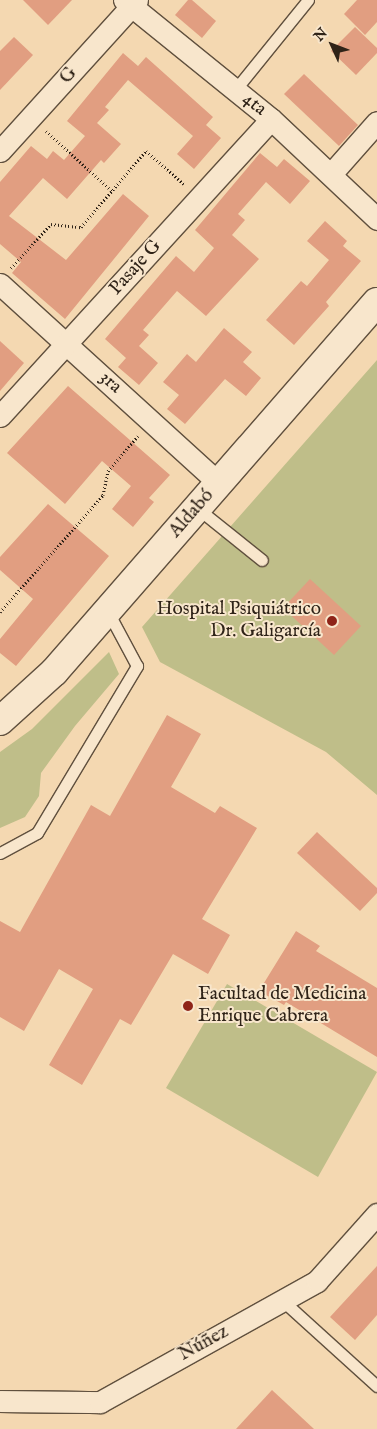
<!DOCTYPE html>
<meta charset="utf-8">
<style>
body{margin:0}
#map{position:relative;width:377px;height:1429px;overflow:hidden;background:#f4d8b1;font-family:"IM FELL English",serif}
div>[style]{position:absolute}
.green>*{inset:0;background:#bfbe89}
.building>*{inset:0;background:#e19e81}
.path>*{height:3px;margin-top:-1.5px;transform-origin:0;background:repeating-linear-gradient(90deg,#2f2318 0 1px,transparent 0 3.5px)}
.roads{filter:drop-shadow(1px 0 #60503e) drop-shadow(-1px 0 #60503e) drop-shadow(0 1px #60503e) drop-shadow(0 -1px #60503e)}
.lane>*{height:11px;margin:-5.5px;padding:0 5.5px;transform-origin:5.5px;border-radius:5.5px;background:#f8e6cc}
.street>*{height:21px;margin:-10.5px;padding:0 10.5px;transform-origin:10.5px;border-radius:10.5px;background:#f8e6cc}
.secondary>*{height:28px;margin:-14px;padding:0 14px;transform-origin:14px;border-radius:14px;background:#f8e6cc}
.dots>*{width:14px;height:14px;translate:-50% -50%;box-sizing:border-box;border:2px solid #f8e6cc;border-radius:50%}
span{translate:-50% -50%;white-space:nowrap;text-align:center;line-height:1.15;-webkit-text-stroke:4px #f8e6cc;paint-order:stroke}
.street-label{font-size:19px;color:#2f2318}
.poi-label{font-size:19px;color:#2f2318}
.right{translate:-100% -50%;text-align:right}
.left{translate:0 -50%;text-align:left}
.north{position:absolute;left:307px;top:20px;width:50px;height:50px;-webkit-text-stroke:4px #f8e6cc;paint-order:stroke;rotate:313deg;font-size:14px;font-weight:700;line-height:20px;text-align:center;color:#2f2318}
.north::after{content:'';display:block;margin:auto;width:18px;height:22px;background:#2f2318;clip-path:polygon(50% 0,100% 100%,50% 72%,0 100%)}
</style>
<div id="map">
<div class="green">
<div style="clip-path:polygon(377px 360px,377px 795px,326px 752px,160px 662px,142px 627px)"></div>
<div style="clip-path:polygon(109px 652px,119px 674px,75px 726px,41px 773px,39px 796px,25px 817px,0 828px,0 752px,32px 729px)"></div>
<div style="clip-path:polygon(227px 984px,377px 1072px,318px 1177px,166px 1088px)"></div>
</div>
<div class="building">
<div style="clip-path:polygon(23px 0,72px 0,48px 25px)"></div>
<div style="clip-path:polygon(188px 0,192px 0,216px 21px,202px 38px,175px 15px)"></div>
<div style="clip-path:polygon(357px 0,377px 0,377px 22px,365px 35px,344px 14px)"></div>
<div style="clip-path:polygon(355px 27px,377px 48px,377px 53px,356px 75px,331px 51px)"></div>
<div style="clip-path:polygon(14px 37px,33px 55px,0 90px,0 51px)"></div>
<div style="clip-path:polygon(123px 53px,138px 66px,146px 57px,213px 117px,206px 125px,221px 138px,194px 169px,177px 154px,193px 136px,128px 80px,105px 107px,109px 110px,97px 123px,121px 144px,104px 163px,101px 160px,67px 199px,43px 178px,9px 216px,66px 260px,123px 194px,149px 216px,65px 319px,12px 273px,21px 262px,0 244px,0 182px,31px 146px,47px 159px,53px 151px,64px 160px,85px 136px,67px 121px)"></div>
<div style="clip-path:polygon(304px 74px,358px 125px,339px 146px,284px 94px)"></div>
<div style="clip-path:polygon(260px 153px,277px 167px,284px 159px,310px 181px,290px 204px,266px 182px,238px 214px,245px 220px,232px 235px,259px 259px,206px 316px,177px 291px,143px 330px,149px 335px,139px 346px,158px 363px,139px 385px,118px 367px,126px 358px,105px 339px,176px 256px,194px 272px,214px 248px,195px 230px)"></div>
<div style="clip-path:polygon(325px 221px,347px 241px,343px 246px,361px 261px,326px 302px,329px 306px,294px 345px,266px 320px,301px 281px,307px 286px,329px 260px,307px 241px)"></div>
<div style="clip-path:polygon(224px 328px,252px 352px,243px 362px,261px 378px,246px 396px,225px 379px,185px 424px,167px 409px,179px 395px,163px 382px,187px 354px,196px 362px)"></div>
<div style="clip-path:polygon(0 341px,24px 363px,0 391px)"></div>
<div style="clip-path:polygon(68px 386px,170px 475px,149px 498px,154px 502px,133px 527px,112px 509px,131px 486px,102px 461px,65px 504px,7px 453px)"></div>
<div style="clip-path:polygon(48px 504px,109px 556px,16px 666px,0 653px,0 639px,33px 599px,0 570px,0 557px)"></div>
<div style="clip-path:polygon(310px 579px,361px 626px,334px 655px,283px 608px)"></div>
<div style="clip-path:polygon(167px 715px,201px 734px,171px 787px,215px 813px,220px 806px,257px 828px,202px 919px,230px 935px,208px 974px,173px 954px,131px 1025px,120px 1019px,82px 1085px,49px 1065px,93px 989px,59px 969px,24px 1031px,0 1017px,0 921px,20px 932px,91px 805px,110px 816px)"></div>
<div style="clip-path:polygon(317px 832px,377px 888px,377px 893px,360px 911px,297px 853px)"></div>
<div style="clip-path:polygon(296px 931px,320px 946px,316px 951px,377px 988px,377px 1057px,286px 1002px,284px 1005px,259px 991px)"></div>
<div style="clip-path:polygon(377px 1266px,377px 1315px,355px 1340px,330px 1317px)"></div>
<div style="clip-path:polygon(272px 1390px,314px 1429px,236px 1429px)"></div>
</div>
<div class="path">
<div style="left:46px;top:131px;width:89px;rotate:42.3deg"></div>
<div style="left:11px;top:268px;width:59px;rotate:-47.7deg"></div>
<div style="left:51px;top:224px;width:30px;rotate:6deg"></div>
<div style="left:81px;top:227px;width:100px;rotate:-49.5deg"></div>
<div style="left:146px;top:151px;width:50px;rotate:41deg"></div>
<div style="left:0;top:612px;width:156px;rotate:-48.6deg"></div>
<div style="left:103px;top:495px;width:25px;rotate:-78deg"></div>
<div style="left:108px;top:471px;width:46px;rotate:-49.4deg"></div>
</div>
<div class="roads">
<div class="lane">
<div style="left:235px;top:90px;width:116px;rotate:-51deg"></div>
<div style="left:197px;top:508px;width:83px;rotate:38.7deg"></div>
<div style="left:0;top:853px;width:42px;rotate:-28.4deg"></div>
<div style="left:37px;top:833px;width:195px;rotate:-59.1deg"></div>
<div style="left:137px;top:666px;width:61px;rotate:-118.2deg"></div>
<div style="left:282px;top:1300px;width:128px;rotate:42.2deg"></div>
</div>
<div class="street">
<div style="left:124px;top:0;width:189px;rotate:39deg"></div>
<div style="left:271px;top:119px;width:146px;rotate:43.3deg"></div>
<div style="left:0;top:151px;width:204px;rotate:-47.8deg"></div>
<div style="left:331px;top:174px;width:69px;rotate:-48.5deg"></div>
<div style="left:0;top:284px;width:296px;rotate:42.3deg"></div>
<div style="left:0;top:416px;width:402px;rotate:-47.6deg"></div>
<div style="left:0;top:1401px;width:100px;rotate:0.6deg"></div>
<div style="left:100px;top:1402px;width:248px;rotate:-29.1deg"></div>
<div style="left:317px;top:1281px;width:90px;rotate:-48.2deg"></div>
</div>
<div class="secondary">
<div style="left:0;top:721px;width:73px;rotate:-42.2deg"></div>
<div style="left:54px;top:672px;width:491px;rotate:-48.9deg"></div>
</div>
</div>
<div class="dots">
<div style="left:332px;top:621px;background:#8f2418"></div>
<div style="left:188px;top:1006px;background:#8f2418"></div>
</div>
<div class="street-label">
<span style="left:69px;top:76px;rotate:-48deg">G</span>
<span style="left:254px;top:105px;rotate:39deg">4ta</span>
<span style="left:136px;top:268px;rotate:-48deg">Pasaje G</span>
<span style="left:110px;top:383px;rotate:42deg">3ra</span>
<span style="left:192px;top:514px;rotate:-49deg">Aldabó</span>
<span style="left:204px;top:1344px;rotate:-29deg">Núñez</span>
</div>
<div class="poi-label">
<span class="right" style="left:321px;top:621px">Hospital Psiquiátrico<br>Dr. Galigarcía</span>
<span class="left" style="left:198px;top:1006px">Facultad de Medicina<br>Enrique Cabrera</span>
</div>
<div class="north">N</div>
</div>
